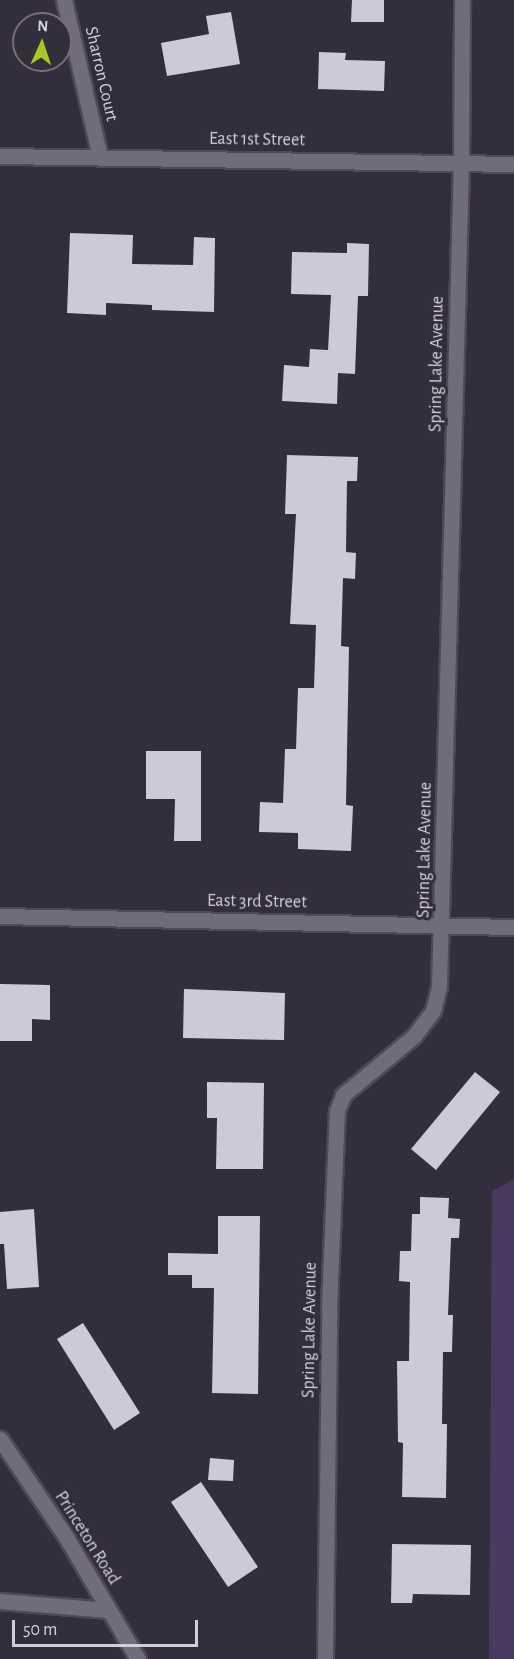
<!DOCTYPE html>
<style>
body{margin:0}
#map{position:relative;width:514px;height:1659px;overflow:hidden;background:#332e3b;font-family:"Alegreya Sans",sans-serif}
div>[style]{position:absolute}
.green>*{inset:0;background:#493b60}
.building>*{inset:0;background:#cec9d9}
.roads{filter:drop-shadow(2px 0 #4e4a55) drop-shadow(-2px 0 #4e4a55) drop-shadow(0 2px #4e4a55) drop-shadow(0 -2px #4e4a55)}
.minor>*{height:15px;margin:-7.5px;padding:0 7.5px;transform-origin:7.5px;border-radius:7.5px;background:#716c7b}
span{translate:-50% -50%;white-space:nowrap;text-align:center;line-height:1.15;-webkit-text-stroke:6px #332e3b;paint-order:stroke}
.street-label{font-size:18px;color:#d2cfd8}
.north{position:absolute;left:12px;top:12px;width:60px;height:60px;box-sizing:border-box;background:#332e3b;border:2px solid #736e7a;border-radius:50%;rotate:3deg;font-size:16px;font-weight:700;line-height:24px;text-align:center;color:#d2cfd8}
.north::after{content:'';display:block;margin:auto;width:21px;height:27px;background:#a6c821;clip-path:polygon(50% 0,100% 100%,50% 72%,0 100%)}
.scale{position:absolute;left:12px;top:1620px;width:186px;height:27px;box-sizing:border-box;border:3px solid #d2cfd8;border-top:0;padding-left:8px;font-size:18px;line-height:21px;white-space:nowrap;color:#d2cfd8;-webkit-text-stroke:4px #332e3b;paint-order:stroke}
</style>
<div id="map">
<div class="green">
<div style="clip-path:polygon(514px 1179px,514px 1659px,489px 1659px,492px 1191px)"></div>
</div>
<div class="building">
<div style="clip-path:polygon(352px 0,384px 0,384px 22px,351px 22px)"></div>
<div style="clip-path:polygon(231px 12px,240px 64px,167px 76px,161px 43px,209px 34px,206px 16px)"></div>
<div style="clip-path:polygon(319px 52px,346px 53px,345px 60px,385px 61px,384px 91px,318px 89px)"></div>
<div style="clip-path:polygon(70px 233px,133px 235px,132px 264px,193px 265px,194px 237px,215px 238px,214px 312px,152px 310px,152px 305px,106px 303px,106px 315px,67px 313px)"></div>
<div style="clip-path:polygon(347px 243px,369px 244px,368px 296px,358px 296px,355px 374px,338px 373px,337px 404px,282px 401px,284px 365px,309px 367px,310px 349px,328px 350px,331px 295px,291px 294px,292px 252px,347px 253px)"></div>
<div style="clip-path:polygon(287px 455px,358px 457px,357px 481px,347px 481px,346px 552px,356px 553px,355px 579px,343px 578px,341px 646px,349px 647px,346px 805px,353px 806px,351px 851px,298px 849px,298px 833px,259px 832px,260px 802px,283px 803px,285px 749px,296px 749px,298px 688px,314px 688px,316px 625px,290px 624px,296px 514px,285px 514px)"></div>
<div style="clip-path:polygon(146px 751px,201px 751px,201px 841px,174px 841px,175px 799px,146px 799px)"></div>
<div style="clip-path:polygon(0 984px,50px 985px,50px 1020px,32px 1019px,32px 1041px,0 1041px)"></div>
<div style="clip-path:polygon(184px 989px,285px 993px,284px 1040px,183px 1038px)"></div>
<div style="clip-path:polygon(475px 1072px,500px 1092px,436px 1170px,411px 1149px)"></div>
<div style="clip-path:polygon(207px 1082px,264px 1083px,263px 1169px,216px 1169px,217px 1118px,207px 1118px)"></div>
<div style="clip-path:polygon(420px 1197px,449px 1198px,448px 1218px,460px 1219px,459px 1238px,451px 1238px,448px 1315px,453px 1315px,452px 1352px,443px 1352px,442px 1424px,447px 1424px,446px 1498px,402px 1497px,403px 1443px,398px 1442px,397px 1361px,409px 1361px,410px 1282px,399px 1281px,400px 1251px,411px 1251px,412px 1214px,420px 1214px)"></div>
<div style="clip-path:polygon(34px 1209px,39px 1287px,7px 1289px,4px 1244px,0 1244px,0 1212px)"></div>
<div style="clip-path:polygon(218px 1216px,260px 1216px,258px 1394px,212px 1393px,214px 1288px,192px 1288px,192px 1275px,168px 1275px,168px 1253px,218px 1254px)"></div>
<div style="clip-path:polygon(83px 1323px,140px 1413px,114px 1430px,57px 1339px)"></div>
<div style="clip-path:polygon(210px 1458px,234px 1460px,233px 1481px,208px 1480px)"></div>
<div style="clip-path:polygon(201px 1482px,258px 1567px,228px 1587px,171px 1502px)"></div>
<div style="clip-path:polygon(392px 1544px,471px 1545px,470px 1595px,413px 1594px,412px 1603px,391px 1603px)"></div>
</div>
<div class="roads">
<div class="minor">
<div style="left:64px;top:0;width:161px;rotate:77.1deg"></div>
<div style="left:0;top:156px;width:514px;rotate:0.89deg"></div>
<div style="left:0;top:916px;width:514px;rotate:1.23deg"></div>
<div style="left:0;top:1439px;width:118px;rotate:56deg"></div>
<div style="left:66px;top:1537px;width:142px;rotate:59.5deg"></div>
<div style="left:0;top:1601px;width:108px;rotate:4.8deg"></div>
<div style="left:325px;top:1659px;width:352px;rotate:-89.3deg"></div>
<div style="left:329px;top:1307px;width:196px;rotate:-87.7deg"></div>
<div style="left:337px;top:1111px;width:17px;rotate:-69deg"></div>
<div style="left:343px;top:1095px;width:92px;rotate:-39.7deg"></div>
<div style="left:414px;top:1036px;width:31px;rotate:-53deg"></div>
<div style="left:433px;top:1011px;width:25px;rotate:-76deg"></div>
<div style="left:439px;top:987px;width:824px;rotate:-88.47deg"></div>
<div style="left:461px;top:163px;width:163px;rotate:-89.6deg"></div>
</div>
</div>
<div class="street-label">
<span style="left:101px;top:74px;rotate:77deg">Sharron Court</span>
<span style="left:257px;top:140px;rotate:1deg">East 1st Street</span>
<span style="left:437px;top:364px;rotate:-89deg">Spring Lake Avenue</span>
<span style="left:425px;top:850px;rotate:-89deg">Spring Lake Avenue</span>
<span style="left:257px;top:902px;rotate:1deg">East 3rd Street</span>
<span style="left:310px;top:1330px;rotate:-89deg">Spring Lake Avenue</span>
<span style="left:87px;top:1538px;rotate:58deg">Princeton Road</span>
</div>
<div class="north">N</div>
<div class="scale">50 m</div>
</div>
